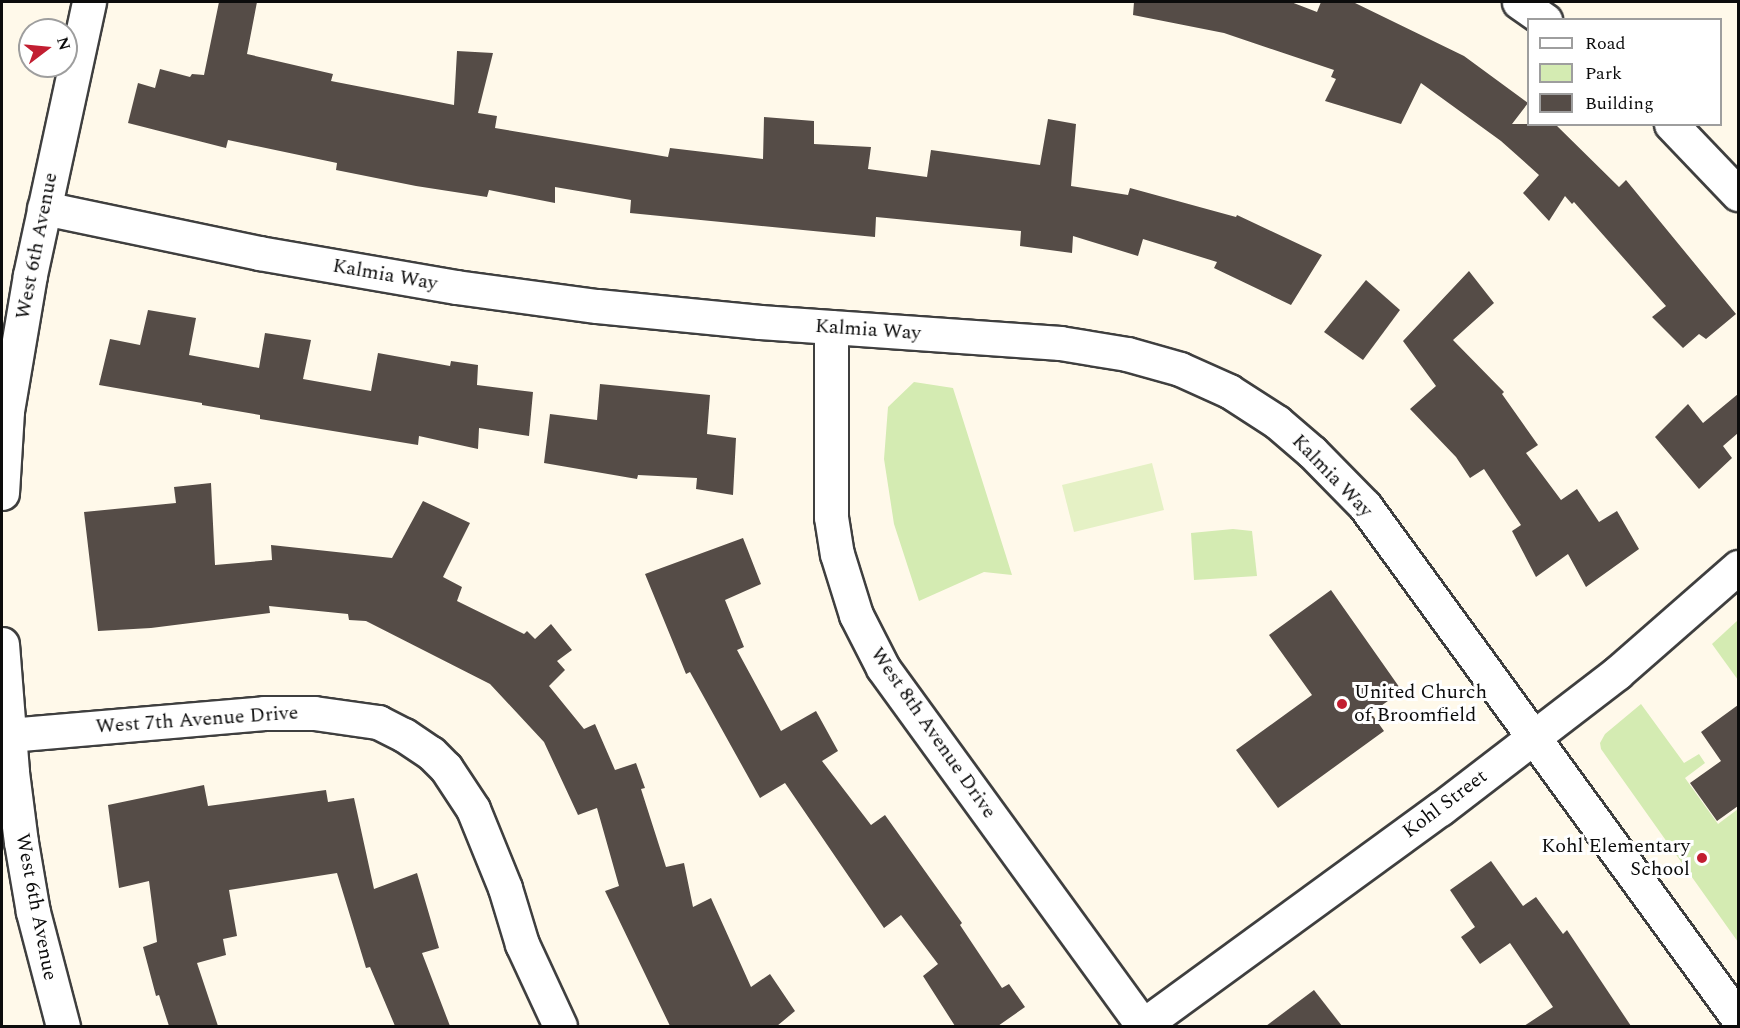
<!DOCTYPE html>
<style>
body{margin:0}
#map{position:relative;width:1740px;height:1028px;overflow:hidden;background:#fff9ea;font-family:Spectral,serif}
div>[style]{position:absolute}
.green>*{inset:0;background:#d4ebb2}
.pitch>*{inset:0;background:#e5f1c5}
.building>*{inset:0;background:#554c47}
.roads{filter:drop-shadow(2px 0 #3f3f3f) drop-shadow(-2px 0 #3f3f3f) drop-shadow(0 2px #3f3f3f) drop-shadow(0 -2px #3f3f3f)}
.street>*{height:33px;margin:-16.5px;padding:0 16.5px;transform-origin:16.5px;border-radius:16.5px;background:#fff}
.dots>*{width:16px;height:16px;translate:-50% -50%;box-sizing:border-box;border:3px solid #fff;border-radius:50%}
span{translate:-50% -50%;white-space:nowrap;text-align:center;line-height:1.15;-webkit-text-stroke:6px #fff;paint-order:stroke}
.street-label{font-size:20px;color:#0c0c0c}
.poi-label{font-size:20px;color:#0c0c0c}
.left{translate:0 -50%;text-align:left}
.right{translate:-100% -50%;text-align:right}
.frame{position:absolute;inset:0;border:3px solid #0c0c0c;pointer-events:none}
.legend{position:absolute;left:1527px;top:18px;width:195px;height:108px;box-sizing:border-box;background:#fff;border:2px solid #9e9e9e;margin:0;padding:8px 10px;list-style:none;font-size:18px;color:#0c0c0c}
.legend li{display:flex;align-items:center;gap:12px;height:30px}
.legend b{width:30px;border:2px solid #9e9e9e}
.north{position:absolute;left:18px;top:18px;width:60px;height:60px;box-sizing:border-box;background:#fff;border:2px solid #9e9e9e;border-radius:50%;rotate:74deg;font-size:16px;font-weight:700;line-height:24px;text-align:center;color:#0c0c0c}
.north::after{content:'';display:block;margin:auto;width:21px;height:27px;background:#c21e31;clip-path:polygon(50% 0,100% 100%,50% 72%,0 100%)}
</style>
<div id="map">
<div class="green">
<div style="clip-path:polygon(914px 382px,953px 388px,1012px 575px,984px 572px,919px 601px,894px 524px,884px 459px,888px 407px)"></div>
<div style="clip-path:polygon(1233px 529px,1252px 531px,1257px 576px,1194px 580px,1191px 533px)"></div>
<div style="clip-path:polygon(1738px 620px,1738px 680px,1712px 644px)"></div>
<div style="clip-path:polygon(1641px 704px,1684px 763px,1699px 754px,1705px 763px,1685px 778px,1718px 824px,1738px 809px,1738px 942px,1601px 749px,1600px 743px,1605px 734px)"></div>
</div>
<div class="pitch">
<div style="clip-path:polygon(1152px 463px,1164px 510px,1074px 532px,1062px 485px)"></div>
</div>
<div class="building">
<div style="clip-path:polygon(219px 2px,257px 2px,247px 54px,333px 74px,331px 81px,454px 105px,457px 51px,493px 53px,478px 113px,497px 116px,495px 128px,668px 157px,670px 148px,763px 159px,764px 117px,814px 121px,814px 144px,871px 147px,868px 169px,927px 177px,931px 150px,1040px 165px,1048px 119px,1076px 124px,1071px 186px,1128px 195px,1130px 188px,1236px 217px,1237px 215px,1322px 255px,1291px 305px,1214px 268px,1217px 262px,1143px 239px,1138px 256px,1073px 236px,1072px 253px,1020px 246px,1021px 231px,876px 217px,875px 237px,630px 213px,631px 200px,555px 187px,555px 203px,489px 190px,487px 197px,416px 186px,336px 170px,337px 163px,228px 140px,226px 148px,128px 123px,138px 83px,155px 88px,160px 69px,190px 77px,192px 74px,204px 75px)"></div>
<div style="clip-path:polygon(1134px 2px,1291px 2px,1317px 12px,1321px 2px,1353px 2px,1464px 56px,1528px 103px,1512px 124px,1555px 124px,1619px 187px,1626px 180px,1736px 314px,1706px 339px,1699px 334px,1683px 348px,1652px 317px,1666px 306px,1574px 202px,1572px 204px,1565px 196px,1549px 221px,1523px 193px,1539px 175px,1501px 141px,1421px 83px,1401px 124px,1325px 101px,1336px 79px,1331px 77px,1334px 70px,1224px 33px,1133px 15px)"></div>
<div style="clip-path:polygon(1469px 271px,1494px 303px,1453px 340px,1504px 392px,1502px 394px,1538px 445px,1526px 453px,1561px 500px,1577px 489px,1599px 522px,1617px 511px,1639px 549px,1586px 587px,1568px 554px,1536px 577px,1512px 531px,1521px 525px,1484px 469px,1470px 478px,1456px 457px,1410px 409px,1436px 386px,1403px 341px)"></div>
<div style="clip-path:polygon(1366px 280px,1400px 310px,1363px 360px,1324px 332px)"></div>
<div style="clip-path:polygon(148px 310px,196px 318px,189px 355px,259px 368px,265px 333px,311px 340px,303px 379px,371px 391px,378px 353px,450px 366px,451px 361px,478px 365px,477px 385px,533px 392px,529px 436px,479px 428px,478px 449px,419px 436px,418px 445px,260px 419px,260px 415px,202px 405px,202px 403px,99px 385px,110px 339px,140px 345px)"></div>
<div style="clip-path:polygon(600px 384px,710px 395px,707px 434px,736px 438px,733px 495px,696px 489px,697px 478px,638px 475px,637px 479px,544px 463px,550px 414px,597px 420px)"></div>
<div style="clip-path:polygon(1738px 394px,1738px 433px,1723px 446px,1732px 458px,1699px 489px,1655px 437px,1688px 404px,1703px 423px)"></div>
<div style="clip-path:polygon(211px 483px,215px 565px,272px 560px,271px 545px,392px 558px,423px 501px,470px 523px,443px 577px,462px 587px,457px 601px,524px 634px,527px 631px,535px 639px,551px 624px,572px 650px,557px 661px,565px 670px,549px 686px,584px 729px,595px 724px,615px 770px,636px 763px,645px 788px,641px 789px,666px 867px,684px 863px,693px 907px,711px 898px,751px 987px,770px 974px,795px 1011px,777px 1026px,670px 1026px,605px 891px,619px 886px,597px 808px,578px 815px,544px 742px,490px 684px,366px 621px,349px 620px,348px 614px,269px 606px,270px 613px,151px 628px,98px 631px,84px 512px,176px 503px,174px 487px)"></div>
<div style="clip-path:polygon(743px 538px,761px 584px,725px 600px,744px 647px,737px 650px,781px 731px,816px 711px,838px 751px,822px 761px,871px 825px,885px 815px,962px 923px,960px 925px,1002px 988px,1009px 984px,1025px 1007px,998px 1026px,955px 1026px,923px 976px,938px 964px,901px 915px,884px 928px,785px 783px,760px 798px,690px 672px,686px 674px,645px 574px)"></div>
<div style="clip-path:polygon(1331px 590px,1402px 691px,1371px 713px,1384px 731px,1278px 808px,1236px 750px,1312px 695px,1269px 635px)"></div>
<div style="clip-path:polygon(1738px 705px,1738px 806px,1717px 821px,1690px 783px,1721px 761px,1701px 732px)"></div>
<div style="clip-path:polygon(204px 785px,208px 806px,326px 790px,328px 802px,354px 798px,374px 889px,417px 873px,439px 948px,422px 953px,450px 1026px,395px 1026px,370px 967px,366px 968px,337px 873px,229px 890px,237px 936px,223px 939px,226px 955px,197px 963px,218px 1026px,169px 1026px,159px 995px,156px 996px,143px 947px,157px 942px,149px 881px,119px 888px,108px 805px)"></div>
<div style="clip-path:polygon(1491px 861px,1523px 906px,1536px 897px,1563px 934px,1567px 930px,1631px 1026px,1524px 1026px,1553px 1007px,1510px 943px,1480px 964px,1461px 937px,1475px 927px,1450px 890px)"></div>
<div style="clip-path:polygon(1314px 990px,1342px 1026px,1266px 1026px)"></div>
</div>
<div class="roads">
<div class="street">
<div style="left:1519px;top:2px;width:32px;rotate:35deg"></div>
<div style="left:1671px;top:124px;width:97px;rotate:46.3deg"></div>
<div style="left:44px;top:208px;width:220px;rotate:11.8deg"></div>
<div style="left:259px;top:253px;width:200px;rotate:9.8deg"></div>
<div style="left:456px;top:287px;width:142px;rotate:7.7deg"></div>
<div style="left:597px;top:306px;width:164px;rotate:5.6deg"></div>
<div style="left:760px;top:322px;width:301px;rotate:4deg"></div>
<div style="left:1060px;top:343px;width:68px;rotate:9.3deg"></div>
<div style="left:1127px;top:354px;width:55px;rotate:15.8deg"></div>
<div style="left:1180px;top:369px;width:54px;rotate:24.2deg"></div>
<div style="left:1229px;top:391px;width:57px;rotate:32.9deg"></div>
<div style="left:1277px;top:422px;width:46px;rotate:40.6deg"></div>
<div style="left:1312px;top:452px;width:76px;rotate:45.5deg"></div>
<div style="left:1365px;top:506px;width:633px;rotate:53.93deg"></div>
<div style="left:831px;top:327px;width:190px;rotate:90deg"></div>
<div style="left:831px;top:517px;width:37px;rotate:81deg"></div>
<div style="left:837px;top:554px;width:64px;rotate:72.7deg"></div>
<div style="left:856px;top:615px;width:59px;rotate:63deg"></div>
<div style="left:883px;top:668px;width:442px;rotate:54deg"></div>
<div style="left:2px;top:493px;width:82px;rotate:-86.5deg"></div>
<div style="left:7px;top:411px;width:138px;rotate:-80.4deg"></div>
<div style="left:30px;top:275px;width:279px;rotate:-77.8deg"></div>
<div style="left:2px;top:644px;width:128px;rotate:85.5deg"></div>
<div style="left:12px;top:772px;width:71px;rotate:82.7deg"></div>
<div style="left:21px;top:842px;width:71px;rotate:80.3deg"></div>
<div style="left:33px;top:912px;width:118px;rotate:75.3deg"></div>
<div style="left:9px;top:735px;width:256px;rotate:-4.9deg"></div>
<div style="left:264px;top:713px;width:50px"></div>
<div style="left:314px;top:713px;width:65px;rotate:8deg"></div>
<div style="left:378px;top:722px;width:29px;rotate:27deg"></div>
<div style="left:404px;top:735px;width:32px;rotate:34deg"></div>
<div style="left:431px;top:753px;width:21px;rotate:45deg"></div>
<div style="left:446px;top:768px;width:49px;rotate:56.6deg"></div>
<div style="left:473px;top:809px;width:85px;rotate:67.9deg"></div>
<div style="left:505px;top:888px;width:59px;rotate:73.1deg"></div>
<div style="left:522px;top:944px;width:90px;rotate:65.1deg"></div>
<div style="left:1142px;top:1026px;width:369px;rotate:-36.1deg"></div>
<div style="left:1440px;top:809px;width:223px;rotate:-37.5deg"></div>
<div style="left:1617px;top:673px;width:161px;rotate:-41.2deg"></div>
</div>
</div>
<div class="dots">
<div style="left:1342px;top:704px;background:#c21e31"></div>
<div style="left:1702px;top:858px;background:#c21e31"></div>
</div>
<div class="street-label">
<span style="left:37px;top:246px;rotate:-79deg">West 6th Avenue</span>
<span style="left:385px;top:275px;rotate:10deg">Kalmia Way</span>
<span style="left:868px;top:330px;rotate:4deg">Kalmia Way</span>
<span style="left:1332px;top:476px;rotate:46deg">Kalmia Way</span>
<span style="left:197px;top:720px;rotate:-4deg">West 7th Avenue Drive</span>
<span style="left:933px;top:733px;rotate:55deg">West 8th Avenue Drive</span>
<span style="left:1445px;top:804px;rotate:-37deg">Kohl Street</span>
<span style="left:36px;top:907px;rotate:79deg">West 6th Avenue</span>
</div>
<div class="poi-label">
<span class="left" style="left:1354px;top:704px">United Church<br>of Broomfield</span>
<span class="right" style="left:1690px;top:858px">Kohl Elementary<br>School</span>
</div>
<div class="frame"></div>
<ul class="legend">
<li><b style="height:8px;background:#fff"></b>Road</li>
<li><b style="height:16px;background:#d4ebb2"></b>Park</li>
<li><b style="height:16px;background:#554c47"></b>Building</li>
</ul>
<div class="north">N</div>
</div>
